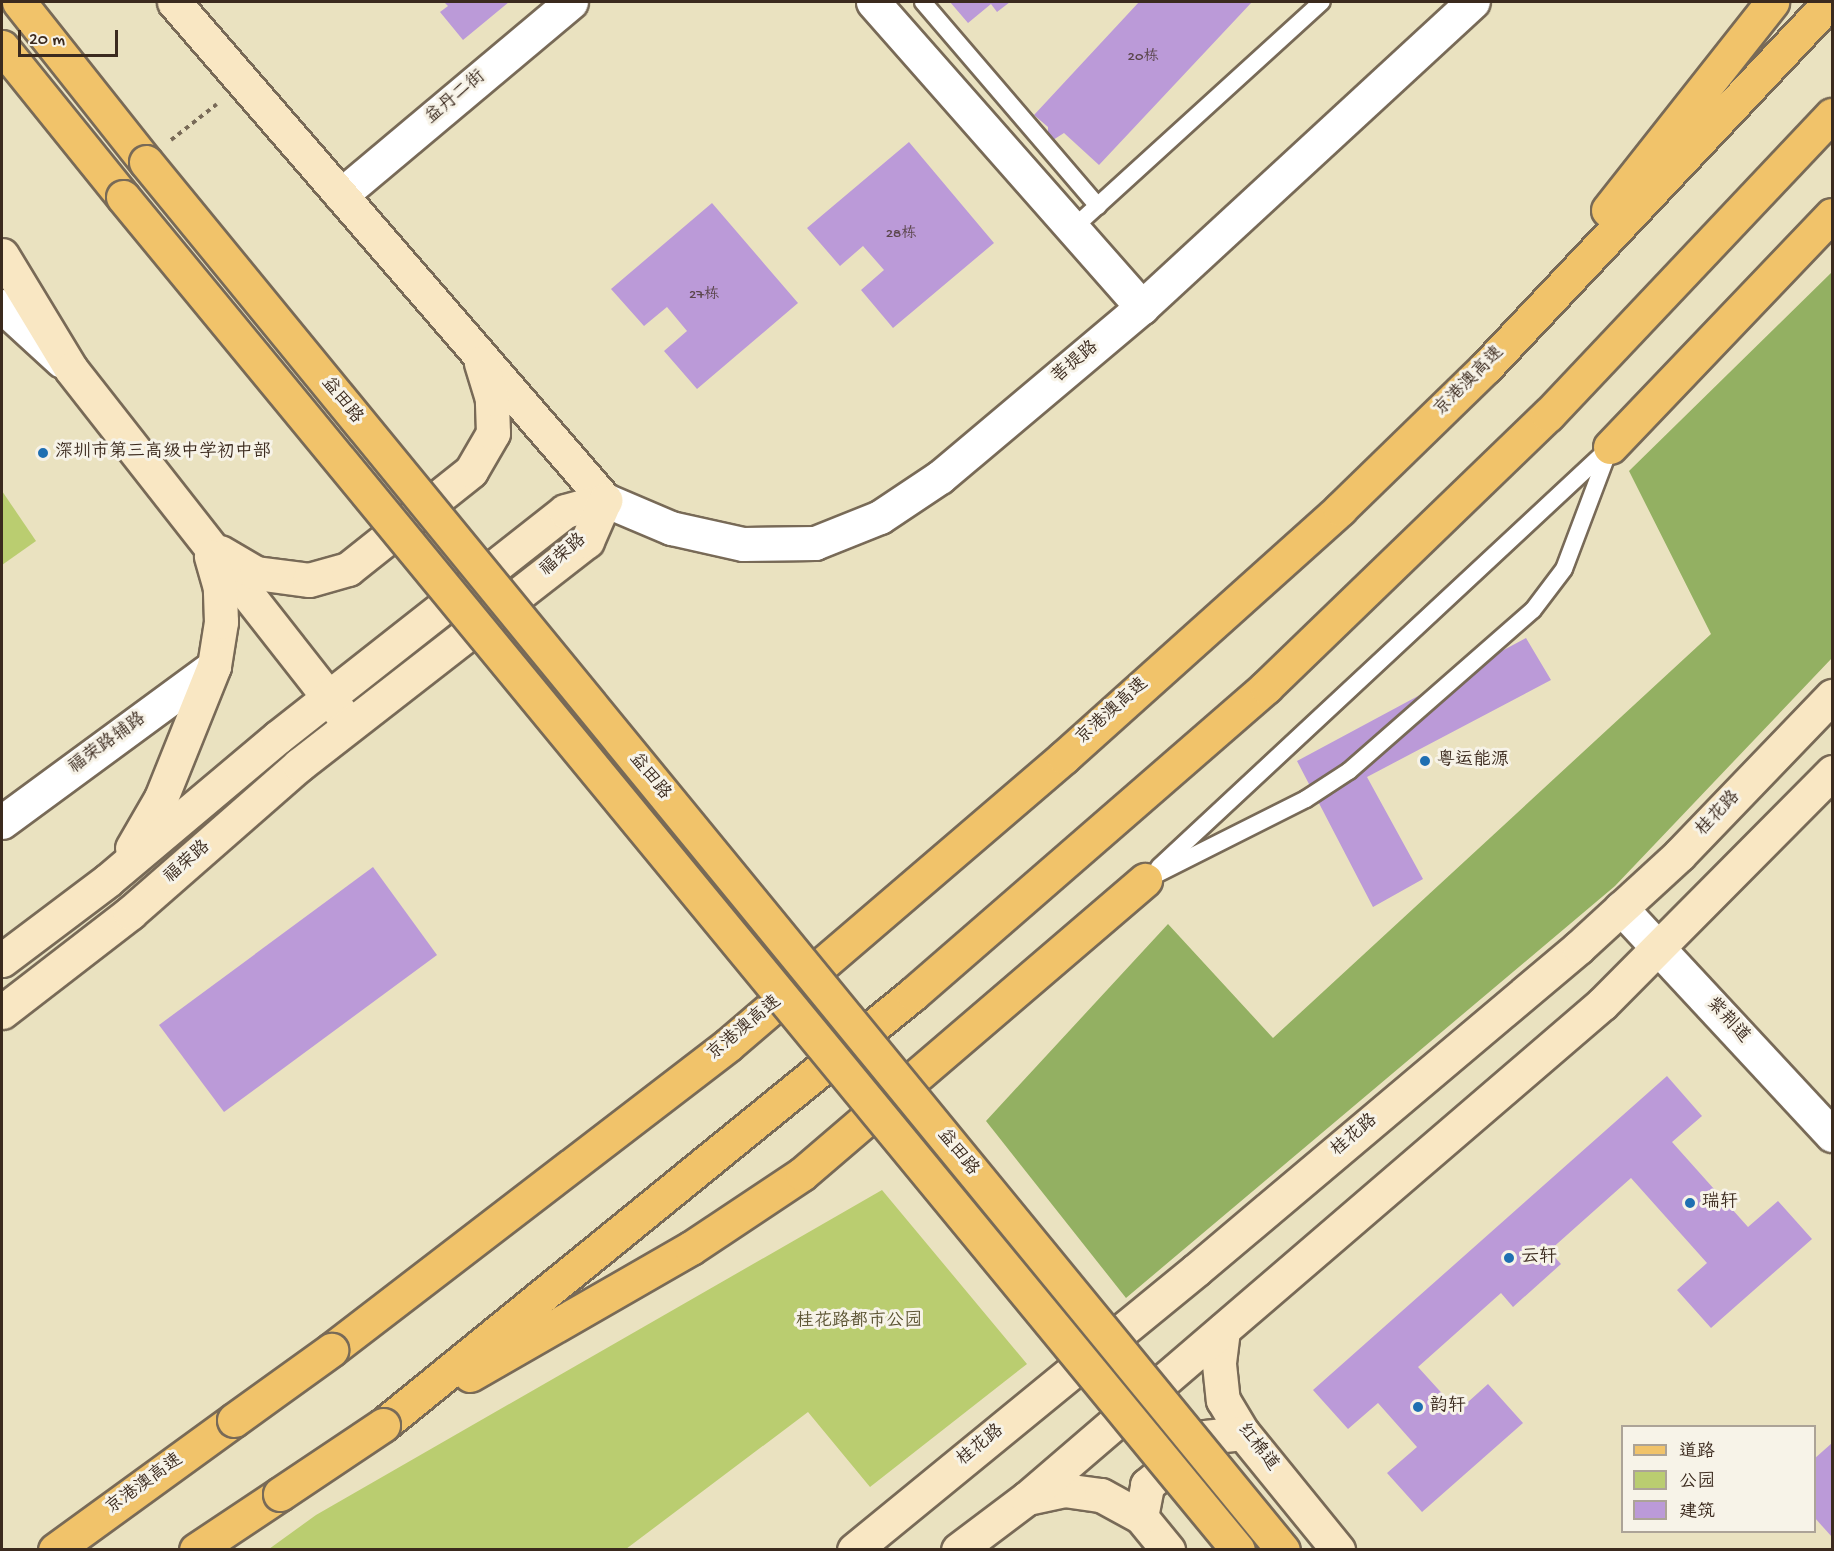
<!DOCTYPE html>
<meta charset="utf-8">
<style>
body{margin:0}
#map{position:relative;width:1834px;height:1551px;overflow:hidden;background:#eae2c0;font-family:"Gochi Hand","LXGW WenKai TC",sans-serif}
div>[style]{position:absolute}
.green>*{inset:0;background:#bacd70}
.forest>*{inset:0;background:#93b062}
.building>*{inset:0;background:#bb9ad8}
.path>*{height:4px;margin-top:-2px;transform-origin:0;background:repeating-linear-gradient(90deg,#786a57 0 4.5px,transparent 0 9px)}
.roads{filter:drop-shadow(2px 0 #786a57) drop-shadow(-2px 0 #786a57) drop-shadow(0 2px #786a57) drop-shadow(0 -2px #786a57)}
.service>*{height:16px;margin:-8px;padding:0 8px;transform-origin:8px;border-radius:8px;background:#fff}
.minor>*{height:33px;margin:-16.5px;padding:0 16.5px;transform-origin:16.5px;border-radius:16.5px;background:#fff}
.tertiary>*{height:33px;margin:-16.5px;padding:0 16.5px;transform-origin:16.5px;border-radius:16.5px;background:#fff}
.secondary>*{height:33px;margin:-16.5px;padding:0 16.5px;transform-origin:16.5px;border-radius:16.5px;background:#f9e7c3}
.primary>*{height:33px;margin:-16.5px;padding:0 16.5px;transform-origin:16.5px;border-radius:16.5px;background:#f1c36a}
.motorway>*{height:33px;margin:-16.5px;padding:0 16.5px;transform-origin:16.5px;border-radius:16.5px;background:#f1c36a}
.bridges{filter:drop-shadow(2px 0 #786a57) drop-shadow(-2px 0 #786a57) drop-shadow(0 2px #786a57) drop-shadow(0 -2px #786a57)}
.primary-bridge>*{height:33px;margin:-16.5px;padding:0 16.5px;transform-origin:16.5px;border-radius:16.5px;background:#f1c36a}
.motorway-bridge>*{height:33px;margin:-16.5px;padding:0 16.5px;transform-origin:16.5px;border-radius:16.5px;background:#f1c36a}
.dots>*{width:16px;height:16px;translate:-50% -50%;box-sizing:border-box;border:3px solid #f7f3e8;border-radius:50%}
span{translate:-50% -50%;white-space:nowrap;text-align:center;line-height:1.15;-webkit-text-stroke:6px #f7f3e8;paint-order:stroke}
.number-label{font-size:15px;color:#5b464c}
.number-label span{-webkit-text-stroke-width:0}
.street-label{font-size:18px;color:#3b2a1e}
.poi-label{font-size:18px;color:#3b2a1e}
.left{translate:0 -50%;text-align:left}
.park-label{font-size:18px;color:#5b5332}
.frame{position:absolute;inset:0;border:3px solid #3b2a1e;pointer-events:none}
.legend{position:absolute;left:1621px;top:1425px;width:195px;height:108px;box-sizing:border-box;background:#f7f3e8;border:2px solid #aca397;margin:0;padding:8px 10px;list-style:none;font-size:18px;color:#3b2a1e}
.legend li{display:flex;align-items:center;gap:12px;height:30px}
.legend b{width:30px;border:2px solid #aca397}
.scale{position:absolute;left:18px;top:30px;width:100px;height:27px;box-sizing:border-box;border:3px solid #3b2a1e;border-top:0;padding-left:8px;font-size:18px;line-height:21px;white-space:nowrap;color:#3b2a1e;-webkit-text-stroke:4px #f7f3e8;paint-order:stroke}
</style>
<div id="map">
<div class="green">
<div style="clip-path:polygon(2px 491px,36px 541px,2px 565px)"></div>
<div style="clip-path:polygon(882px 1190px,1027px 1364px,870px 1487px,808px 1412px,626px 1549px,269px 1549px,316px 1515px)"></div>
</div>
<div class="forest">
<div style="clip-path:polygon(1832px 272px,1832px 658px,1615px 886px,1126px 1298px,986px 1121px,1168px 924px,1273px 1038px,1711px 634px,1629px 471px)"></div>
</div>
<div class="building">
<div style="clip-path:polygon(444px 2px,509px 2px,463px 40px,440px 12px,448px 6px)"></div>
<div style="clip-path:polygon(950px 2px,1010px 2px,997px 12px,991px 4px,968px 23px)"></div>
<div style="clip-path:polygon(1139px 2px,1252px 2px,1099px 165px,1064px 133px,1053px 140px,1048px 138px,1048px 127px,1034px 115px)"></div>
<div style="clip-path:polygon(909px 142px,994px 243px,893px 328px,861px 290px,884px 270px,863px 246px,840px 266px,807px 228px)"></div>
<div style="clip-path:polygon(712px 203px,798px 303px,697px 389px,664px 351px,687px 331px,667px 307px,644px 326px,611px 289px)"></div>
<div style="clip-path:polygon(1526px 638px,1551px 680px,1367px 777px,1423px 879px,1373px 907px,1297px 761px)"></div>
<div style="clip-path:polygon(373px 867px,437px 955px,224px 1112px,159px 1025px)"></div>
<div style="clip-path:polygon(1667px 1076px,1702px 1116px,1672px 1142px,1748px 1227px,1778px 1201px,1812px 1239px,1711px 1328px,1677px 1290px,1707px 1263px,1631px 1178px,1549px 1251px,1561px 1264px,1513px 1307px,1501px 1293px,1418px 1367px,1458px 1411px,1488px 1384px,1523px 1423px,1422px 1512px,1387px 1473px,1417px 1447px,1378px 1403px,1348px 1429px,1313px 1390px)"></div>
<div style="clip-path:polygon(1832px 1443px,1832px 1537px,1814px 1517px,1814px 1459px)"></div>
</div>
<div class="path">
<div style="left:171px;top:140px;width:58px;rotate:-38deg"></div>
</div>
<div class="roads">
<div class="service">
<div style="left:923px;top:2px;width:269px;rotate:49.4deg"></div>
<div style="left:1071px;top:230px;width:339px;rotate:-42.3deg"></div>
<div style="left:1159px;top:867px;width:613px;rotate:-42.95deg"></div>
<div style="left:1145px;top:880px;width:180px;rotate:-26.7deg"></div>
<div style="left:1306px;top:799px;width:51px;rotate:-33.1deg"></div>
<div style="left:1349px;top:771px;width:244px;rotate:-41.2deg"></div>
<div style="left:1533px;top:610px;width:51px;rotate:-52.9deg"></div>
<div style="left:1564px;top:569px;width:130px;rotate:-69.3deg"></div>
</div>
<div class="minor">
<div style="left:873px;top:2px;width:407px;rotate:48.6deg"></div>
<div style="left:341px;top:195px;width:300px;rotate:-40deg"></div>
<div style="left:2px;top:306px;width:81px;rotate:42.5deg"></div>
<div style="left:1621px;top:908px;width:310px;rotate:47.1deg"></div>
</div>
<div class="tertiary">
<div style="left:605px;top:500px;width:72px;rotate:23deg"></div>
<div style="left:671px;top:528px;width:74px;rotate:12.5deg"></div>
<div style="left:743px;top:544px;width:72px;rotate:-0.8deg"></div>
<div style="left:815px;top:543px;width:70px;rotate:-21.8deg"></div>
<div style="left:880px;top:517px;width:72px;rotate:-33.7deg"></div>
<div style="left:940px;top:477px;width:264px;rotate:-40.1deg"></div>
<div style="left:1142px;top:307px;width:450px;rotate:-42.7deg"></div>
<div style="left:2px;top:822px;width:263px;rotate:-36.3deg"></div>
</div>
<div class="secondary">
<div style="left:174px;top:2px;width:659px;rotate:49.13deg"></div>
<div style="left:2px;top:255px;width:133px;rotate:58.8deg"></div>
<div style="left:71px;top:369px;width:439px;rotate:51.9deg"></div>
<div style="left:220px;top:552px;width:42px;rotate:30.3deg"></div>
<div style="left:256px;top:573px;width:53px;rotate:7.5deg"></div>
<div style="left:309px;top:580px;width:41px;rotate:-15.8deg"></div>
<div style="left:348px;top:569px;width:157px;rotate:-38.5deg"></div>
<div style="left:471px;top:471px;width:44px;rotate:-59.9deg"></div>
<div style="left:493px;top:433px;width:34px;rotate:-92deg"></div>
<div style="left:492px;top:399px;width:38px;rotate:-107deg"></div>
<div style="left:132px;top:848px;width:58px;rotate:-59.9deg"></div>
<div style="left:161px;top:798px;width:142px;rotate:-68.1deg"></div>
<div style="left:214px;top:666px;width:45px;rotate:-81deg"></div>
<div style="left:221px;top:622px;width:34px;rotate:-92deg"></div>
<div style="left:220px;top:588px;width:33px;rotate:-106deg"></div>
<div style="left:2px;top:960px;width:133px;rotate:-37deg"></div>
<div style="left:108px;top:880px;width:222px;rotate:-40.1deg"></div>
<div style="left:278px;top:737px;width:365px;rotate:-38.2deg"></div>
<div style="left:565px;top:511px;width:41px;rotate:-15.4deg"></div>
<div style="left:2px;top:1012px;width:162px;rotate:-37.7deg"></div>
<div style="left:130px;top:913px;width:225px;rotate:-41.2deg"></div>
<div style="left:299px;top:765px;width:365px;rotate:-37.9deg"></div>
<div style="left:587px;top:541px;width:45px;rotate:-66.3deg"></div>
<div style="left:1223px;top:1330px;width:34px;rotate:97deg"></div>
<div style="left:1219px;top:1364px;width:36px;rotate:84deg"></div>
<div style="left:1223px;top:1400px;width:39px;rotate:59deg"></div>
<div style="left:1243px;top:1433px;width:151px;rotate:50.9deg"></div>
<div style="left:1027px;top:1498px;width:38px;rotate:-12deg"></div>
<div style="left:1064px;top:1490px;width:37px;rotate:8deg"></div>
<div style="left:1101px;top:1495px;width:46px;rotate:28.8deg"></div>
<div style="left:1141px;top:1517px;width:43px;rotate:50.7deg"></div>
<div style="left:1141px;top:1517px;width:33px;rotate:-79deg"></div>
<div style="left:1147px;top:1485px;width:75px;rotate:-39.6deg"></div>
<div style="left:1205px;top:1437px;width:38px;rotate:-6deg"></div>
<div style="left:854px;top:1550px;width:442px;rotate:-39.3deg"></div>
<div style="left:1196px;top:1270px;width:501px;rotate:-40.14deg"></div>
<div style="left:1579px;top:947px;width:136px;rotate:-42.6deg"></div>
<div style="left:1679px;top:855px;width:221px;rotate:-46.1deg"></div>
<div style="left:958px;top:1550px;width:86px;rotate:-37deg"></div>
<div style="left:1027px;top:1498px;width:758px;rotate:-40.67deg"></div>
<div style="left:1602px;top:1004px;width:327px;rotate:-45.2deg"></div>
</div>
<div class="primary">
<div style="left:19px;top:2px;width:204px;rotate:51.6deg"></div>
<div style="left:2px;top:47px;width:193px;rotate:51.1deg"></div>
</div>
<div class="motorway">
<div style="left:1608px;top:210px;width:265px;rotate:-51.7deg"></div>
<div style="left:1610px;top:447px;width:321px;rotate:-46.3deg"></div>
<div style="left:331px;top:1350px;width:501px;rotate:-37.53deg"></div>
<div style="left:728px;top:1045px;width:443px;rotate:-40.6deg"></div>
<div style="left:1064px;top:757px;width:371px;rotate:-41.9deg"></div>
<div style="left:1340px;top:509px;width:204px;rotate:-44.2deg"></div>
<div style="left:1486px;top:367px;width:502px;rotate:-46.7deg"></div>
<div style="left:470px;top:1375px;width:255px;rotate:-29.9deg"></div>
<div style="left:691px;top:1248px;width:133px;rotate:-33.7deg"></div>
<div style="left:802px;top:1174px;width:452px;rotate:-40.6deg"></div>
<div style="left:383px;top:1425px;width:683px;rotate:-39.12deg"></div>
<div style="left:913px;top:994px;width:468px;rotate:-41deg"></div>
<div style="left:1266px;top:687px;width:392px;rotate:-44deg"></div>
<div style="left:1548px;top:415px;width:413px;rotate:-46.6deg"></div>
<div style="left:55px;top:1550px;width:221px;rotate:-36deg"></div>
<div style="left:196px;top:1550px;width:101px;rotate:-33.7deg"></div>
</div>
</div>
<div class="bridges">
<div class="primary-bridge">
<div style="left:146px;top:162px;width:1794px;rotate:50.68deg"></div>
<div style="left:123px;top:197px;width:1753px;rotate:50.51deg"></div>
</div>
<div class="motorway-bridge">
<div style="left:234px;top:1420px;width:120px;rotate:-35.8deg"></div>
<div style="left:280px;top:1494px;width:124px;rotate:-33.8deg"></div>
</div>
</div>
<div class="dots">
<div style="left:43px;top:453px;background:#1f6fb2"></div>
<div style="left:1425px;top:761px;background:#1f6fb2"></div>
<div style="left:1690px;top:1203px;background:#1f6fb2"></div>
<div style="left:1509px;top:1258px;background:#1f6fb2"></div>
<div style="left:1418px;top:1407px;background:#1f6fb2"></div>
</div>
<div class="number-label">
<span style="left:1143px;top:58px">20栋</span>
<span style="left:901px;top:235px">28栋</span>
<span style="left:704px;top:296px">27栋</span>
</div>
<div class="street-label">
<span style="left:456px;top:98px;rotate:-40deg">益丹二街</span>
<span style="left:1076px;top:363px;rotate:-40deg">菩提路</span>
<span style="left:1470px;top:382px;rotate:-45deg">京港澳高速</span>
<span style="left:341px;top:401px;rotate:51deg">益田路</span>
<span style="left:564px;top:556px;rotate:-41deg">福荣路</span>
<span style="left:1113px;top:712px;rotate:-42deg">京港澳高速</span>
<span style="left:108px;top:744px;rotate:-36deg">福荣路辅路</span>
<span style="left:649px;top:777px;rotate:51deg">益田路</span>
<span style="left:1719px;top:814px;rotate:-46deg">桂花路</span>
<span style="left:188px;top:863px;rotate:-41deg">福荣路</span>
<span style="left:1727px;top:1021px;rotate:47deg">紫荆道</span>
<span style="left:745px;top:1029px;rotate:-40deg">京港澳高速</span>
<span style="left:1355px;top:1136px;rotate:-40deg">桂花路</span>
<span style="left:957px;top:1153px;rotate:51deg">益田路</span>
<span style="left:981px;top:1446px;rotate:-39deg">桂花路</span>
<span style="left:1257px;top:1448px;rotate:52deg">红棉道</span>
<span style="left:145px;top:1485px;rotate:-36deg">京港澳高速</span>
</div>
<div class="poi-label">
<span class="left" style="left:55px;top:453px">深圳市第三高级中学初中部</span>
<span class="left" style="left:1437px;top:761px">粤运能源</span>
<span class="left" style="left:1702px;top:1203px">瑞轩</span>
<span class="left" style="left:1521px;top:1258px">云轩</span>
<span class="left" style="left:1430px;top:1407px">韵轩</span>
</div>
<div class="park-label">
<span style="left:859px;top:1322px">桂花路都市公园</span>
</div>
<div class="frame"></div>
<ul class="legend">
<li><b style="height:8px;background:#f1c36a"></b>道路</li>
<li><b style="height:16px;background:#bacd70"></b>公园</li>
<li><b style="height:16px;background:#bb9ad8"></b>建筑</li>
</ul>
<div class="scale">20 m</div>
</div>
